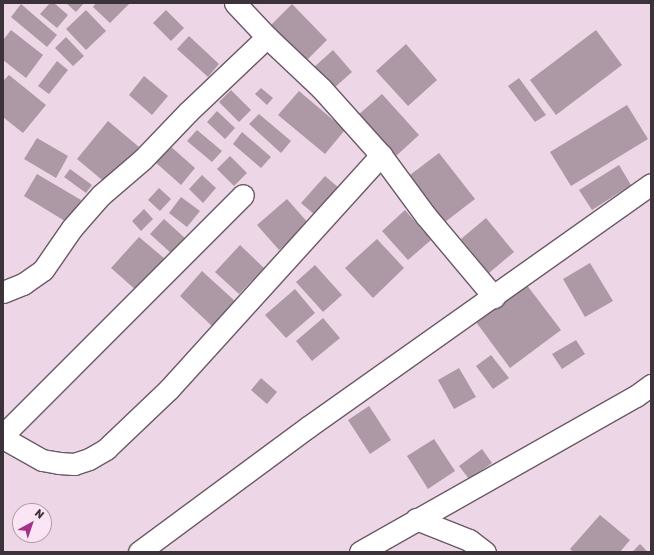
<!DOCTYPE html>
<style>
body{margin:0}
#map{position:relative;width:654px;height:555px;overflow:hidden;background:#edd7e6;font-family:Rubik,sans-serif}
div>[style]{position:absolute}
.building>*{inset:0;background:#ad98a6}
.roads{filter:drop-shadow(1px 0 #6c5967) drop-shadow(-1px 0 #6c5967) drop-shadow(0 1px #6c5967) drop-shadow(0 -1px #6c5967)}
.street>*{height:21px;margin:-10.5px;padding:0 10.5px;transform-origin:10.5px;border-radius:10.5px;background:#fff}
span{translate:-50% -50%;white-space:nowrap;text-align:center;line-height:1.15;-webkit-text-stroke:3px #fbe4f3;paint-order:stroke}
.frame{position:absolute;inset:0;border:4px solid #3b3339;pointer-events:none}
.north{position:absolute;left:12px;top:503px;width:40px;height:40px;box-sizing:border-box;background:#fbe4f3;border:1px solid #ae9da9;border-radius:50%;rotate:40deg;font-size:11px;font-weight:700;line-height:16px;text-align:center;color:#3b3339}
.north::after{content:'';display:block;margin:auto;width:14px;height:18px;background:#a3308b;clip-path:polygon(50% 0,100% 100%,50% 72%,0 100%)}
</style>
<div id="map">
<div class="building">
<div style="clip-path:polygon(50px 3px,54px 3px,68px 15px,57px 28px,40px 14px)"></div>
<div style="clip-path:polygon(66px 3px,84px 3px,76px 12px)"></div>
<div style="clip-path:polygon(96px 3px,130px 3px,110px 23px,93px 7px)"></div>
<div style="clip-path:polygon(21px 4px,57px 35px,47px 47px,11px 17px)"></div>
<div style="clip-path:polygon(292px 4px,327px 40px,305px 62px,270px 26px)"></div>
<div style="clip-path:polygon(86px 10px,106px 31px,86px 50px,66px 29px)"></div>
<div style="clip-path:polygon(166px 10px,184px 28px,171px 41px,153px 23px)"></div>
<div style="clip-path:polygon(11px 30px,43px 55px,26px 78px,3px 60px,3px 40px)"></div>
<div style="clip-path:polygon(596px 30px,622px 65px,556px 115px,530px 80px)"></div>
<div style="clip-path:polygon(189px 36px,219px 64px,208px 77px,177px 49px)"></div>
<div style="clip-path:polygon(66px 37px,84px 56px,73px 66px,55px 48px)"></div>
<div style="clip-path:polygon(406px 44px,437px 80px,408px 106px,376px 71px)"></div>
<div style="clip-path:polygon(333px 50px,352px 72px,333px 89px,313px 68px)"></div>
<div style="clip-path:polygon(57px 61px,68px 70px,49px 94px,38px 86px)"></div>
<div style="clip-path:polygon(9px 75px,46px 105px,23px 133px,3px 117px,3px 81px)"></div>
<div style="clip-path:polygon(144px 76px,168px 96px,152px 115px,129px 95px)"></div>
<div style="clip-path:polygon(519px 78px,546px 115px,535px 122px,508px 86px)"></div>
<div style="clip-path:polygon(261px 88px,273px 98px,267px 105px,255px 94px)"></div>
<div style="clip-path:polygon(231px 90px,251px 110px,239px 122px,219px 102px)"></div>
<div style="clip-path:polygon(299px 91px,345px 130px,325px 154px,278px 115px)"></div>
<div style="clip-path:polygon(382px 94px,419px 135px,395px 157px,357px 116px)"></div>
<div style="clip-path:polygon(627px 105px,648px 139px,571px 186px,550px 152px)"></div>
<div style="clip-path:polygon(217px 111px,235px 128px,225px 139px,207px 122px)"></div>
<div style="clip-path:polygon(259px 114px,291px 141px,281px 153px,249px 124px)"></div>
<div style="clip-path:polygon(108px 121px,139px 147px,108px 185px,77px 159px)"></div>
<div style="clip-path:polygon(197px 130px,222px 151px,212px 162px,187px 141px)"></div>
<div style="clip-path:polygon(242px 132px,271px 157px,261px 168px,233px 144px)"></div>
<div style="clip-path:polygon(37px 138px,68px 156px,56px 178px,24px 159px)"></div>
<div style="clip-path:polygon(169px 145px,195px 168px,181px 185px,154px 161px)"></div>
<div style="clip-path:polygon(439px 153px,475px 199px,445px 222px,410px 175px)"></div>
<div style="clip-path:polygon(230px 156px,247px 173px,234px 186px,217px 169px)"></div>
<div style="clip-path:polygon(619px 165px,631px 185px,592px 210px,579px 190px)"></div>
<div style="clip-path:polygon(70px 169px,92px 185px,86px 193px,64px 177px)"></div>
<div style="clip-path:polygon(37px 174px,81px 200px,68px 223px,24px 196px)"></div>
<div style="clip-path:polygon(202px 175px,216px 188px,203px 203px,189px 189px)"></div>
<div style="clip-path:polygon(325px 176px,339px 188px,315px 215px,301px 203px)"></div>
<div style="clip-path:polygon(159px 188px,171px 199px,160px 211px,148px 200px)"></div>
<div style="clip-path:polygon(181px 197px,200px 211px,187px 227px,169px 213px)"></div>
<div style="clip-path:polygon(287px 199px,309px 224px,279px 250px,257px 225px)"></div>
<div style="clip-path:polygon(144px 209px,153px 219px,141px 231px,132px 221px)"></div>
<div style="clip-path:polygon(405px 210px,431px 240px,408px 260px,382px 231px)"></div>
<div style="clip-path:polygon(486px 218px,514px 252px,489px 273px,461px 239px)"></div>
<div style="clip-path:polygon(164px 219px,186px 239px,172px 254px,150px 234px)"></div>
<div style="clip-path:polygon(139px 237px,165px 259px,137px 291px,111px 268px)"></div>
<div style="clip-path:polygon(377px 239px,404px 268px,373px 298px,345px 268px)"></div>
<div style="clip-path:polygon(240px 245px,264px 268px,239px 294px,215px 272px)"></div>
<div style="clip-path:polygon(590px 263px,613px 301px,585px 317px,563px 279px)"></div>
<div style="clip-path:polygon(315px 265px,342px 295px,323px 312px,296px 282px)"></div>
<div style="clip-path:polygon(202px 271px,236px 302px,213px 327px,180px 296px)"></div>
<div style="clip-path:polygon(526px 284px,561px 330px,510px 368px,476px 322px)"></div>
<div style="clip-path:polygon(295px 289px,315px 313px,286px 338px,265px 315px)"></div>
<div style="clip-path:polygon(323px 318px,340px 338px,312px 361px,296px 341px)"></div>
<div style="clip-path:polygon(576px 340px,585px 354px,562px 369px,552px 354px)"></div>
<div style="clip-path:polygon(491px 355px,509px 378px,493px 389px,476px 366px)"></div>
<div style="clip-path:polygon(459px 368px,476px 397px,454px 409px,438px 380px)"></div>
<div style="clip-path:polygon(261px 378px,277px 392px,267px 404px,251px 390px)"></div>
<div style="clip-path:polygon(369px 406px,391px 440px,370px 454px,348px 420px)"></div>
<div style="clip-path:polygon(434px 439px,455px 471px,428px 489px,407px 456px)"></div>
<div style="clip-path:polygon(482px 449px,492px 463px,469px 479px,459px 466px)"></div>
<div style="clip-path:polygon(600px 515px,630px 540px,620px 552px,573px 552px,570px 549px)"></div>
<div style="clip-path:polygon(640px 544px,648px 552px,632px 552px)"></div>
</div>
<div class="roads">
<div class="street">
<div style="left:235px;top:3px;width:47px;rotate:46.7deg"></div>
<div style="left:267px;top:37px;width:74px;rotate:43.4deg"></div>
<div style="left:321px;top:88px;width:90px;rotate:48.2deg"></div>
<div style="left:381px;top:155px;width:76px;rotate:53.6deg"></div>
<div style="left:426px;top:216px;width:106px;rotate:50deg"></div>
<div style="left:3px;top:292px;width:22px;rotate:-22deg"></div>
<div style="left:23px;top:284px;width:24px;rotate:-35deg"></div>
<div style="left:43px;top:270px;width:51px;rotate:-55.4deg"></div>
<div style="left:72px;top:228px;width:44px;rotate:-48.7deg"></div>
<div style="left:101px;top:195px;width:55px;rotate:-40.6deg"></div>
<div style="left:143px;top:159px;width:65px;rotate:-46.2deg"></div>
<div style="left:188px;top:112px;width:109px;rotate:-43.5deg"></div>
<div style="left:3px;top:435px;width:339px;rotate:-45deg"></div>
<div style="left:3px;top:438px;width:45px;rotate:29.4deg"></div>
<div style="left:42px;top:460px;width:17px;rotate:10deg"></div>
<div style="left:59px;top:463px;width:15px;rotate:4deg"></div>
<div style="left:74px;top:464px;width:16px;rotate:-18deg"></div>
<div style="left:89px;top:459px;width:20px;rotate:-30deg"></div>
<div style="left:106px;top:449px;width:87px;rotate:-43.6deg"></div>
<div style="left:169px;top:389px;width:316px;rotate:-47.8deg"></div>
<div style="left:416px;top:519px;width:57px;rotate:21.6deg"></div>
<div style="left:469px;top:540px;width:20px;rotate:37deg"></div>
<div style="left:139px;top:552px;width:210px;rotate:-36.5deg"></div>
<div style="left:308px;top:427px;width:420px;rotate:-35.3deg"></div>
<div style="left:360px;top:552px;width:317px;rotate:-29.5deg"></div>
<div style="left:636px;top:396px;width:19px;rotate:-36deg"></div>
</div>
</div>
<div class="frame"></div>
<div class="north">N</div>
</div>
